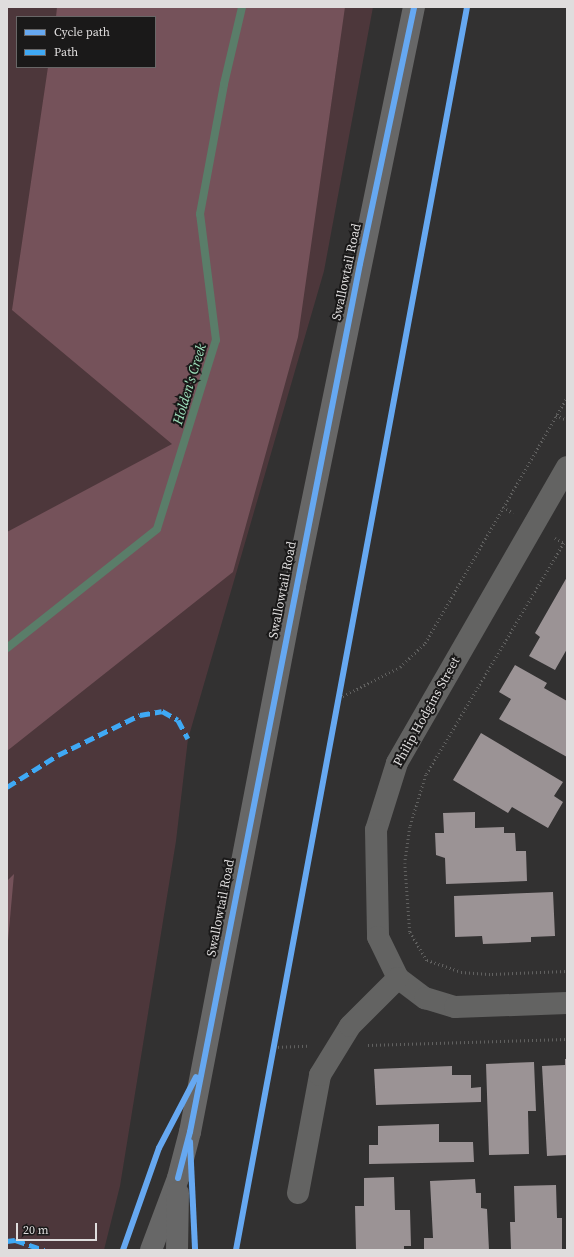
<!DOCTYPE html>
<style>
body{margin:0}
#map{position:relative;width:574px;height:1257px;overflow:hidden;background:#323131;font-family:"Source Serif 4",serif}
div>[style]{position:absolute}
.green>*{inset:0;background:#4d373b}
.forest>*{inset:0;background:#75525a}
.stream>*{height:8px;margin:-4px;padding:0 4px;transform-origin:4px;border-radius:4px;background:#5a7d69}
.building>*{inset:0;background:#9b9395}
.path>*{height:2.5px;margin-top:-1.25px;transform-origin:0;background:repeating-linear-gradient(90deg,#616160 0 1px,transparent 0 4px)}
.street>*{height:22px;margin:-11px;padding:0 11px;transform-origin:11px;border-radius:11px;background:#636362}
.secondary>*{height:22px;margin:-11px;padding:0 11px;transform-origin:11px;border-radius:11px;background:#676767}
.quiet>*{height:5px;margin-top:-2.5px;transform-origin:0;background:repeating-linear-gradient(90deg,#3fa9f5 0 10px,transparent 0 15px)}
.cycleway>*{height:6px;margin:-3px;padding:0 3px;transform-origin:3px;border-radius:3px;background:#66a8f1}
span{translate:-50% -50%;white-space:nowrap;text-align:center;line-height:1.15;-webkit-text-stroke:4px #1a1919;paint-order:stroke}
.street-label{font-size:13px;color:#dfdddd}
.water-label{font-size:14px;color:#a0e3be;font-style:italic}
.frame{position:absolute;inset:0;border:8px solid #dfdddd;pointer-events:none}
.legend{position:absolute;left:16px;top:16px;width:140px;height:52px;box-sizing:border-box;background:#1a1919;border:1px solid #696767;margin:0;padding:5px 7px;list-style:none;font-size:12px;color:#dfdddd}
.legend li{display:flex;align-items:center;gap:8px;height:20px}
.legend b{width:20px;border:1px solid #696767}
.scale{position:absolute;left:16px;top:1223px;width:81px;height:18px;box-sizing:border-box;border:2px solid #dfdddd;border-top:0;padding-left:5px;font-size:12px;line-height:14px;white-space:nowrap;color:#dfdddd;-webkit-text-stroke:3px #1a1919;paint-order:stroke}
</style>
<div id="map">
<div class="green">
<div style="clip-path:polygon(evenodd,7px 7px,373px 7px,324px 271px,188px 739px,176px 841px,120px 1186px,104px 1250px,7px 1250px,7px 7px,17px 17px,155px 17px,155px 67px,17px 67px,17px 17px)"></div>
</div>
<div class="forest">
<div style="clip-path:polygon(57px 7px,345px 7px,298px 337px,233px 572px,7px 751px,7px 532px,172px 444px,12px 310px,48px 67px,155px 67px,155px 17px,56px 17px)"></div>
<div style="clip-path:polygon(14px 874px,7px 952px,7px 881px)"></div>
</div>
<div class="stream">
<div style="left:7px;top:648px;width:191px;rotate:-38.4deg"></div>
<div style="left:157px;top:529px;width:198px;rotate:-72.7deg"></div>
<div style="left:216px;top:340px;width:127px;rotate:-97.2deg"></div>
<div style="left:200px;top:214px;width:132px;rotate:-79.5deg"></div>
<div style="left:224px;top:84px;width:79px;rotate:-76.8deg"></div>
</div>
<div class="building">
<div style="clip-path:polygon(567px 577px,567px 649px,555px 670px,529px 656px,540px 637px,535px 633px)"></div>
<div style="clip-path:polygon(515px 665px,547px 683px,544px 688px,567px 701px,567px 757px,499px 719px,511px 699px,499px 692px)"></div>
<div style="clip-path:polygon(481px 733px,563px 782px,554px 796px,563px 802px,548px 828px,512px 807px,508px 813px,453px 780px)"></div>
<div style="clip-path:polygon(475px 812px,475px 828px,504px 827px,504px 833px,515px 833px,516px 851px,526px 851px,527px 881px,446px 884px,445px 858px,436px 855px,435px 833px,444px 833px,443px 813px)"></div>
<div style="clip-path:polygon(553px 892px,555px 936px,531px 937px,531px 942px,483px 944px,482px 936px,455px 937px,454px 896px)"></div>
<div style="clip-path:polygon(565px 1059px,567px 1059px,567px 1155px,547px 1156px,542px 1066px,565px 1065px)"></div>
<div style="clip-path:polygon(534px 1062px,536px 1111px,528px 1111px,529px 1154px,489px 1155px,486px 1064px)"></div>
<div style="clip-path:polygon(452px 1066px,452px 1075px,471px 1075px,471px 1088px,481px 1087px,481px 1102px,376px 1105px,374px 1069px)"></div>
<div style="clip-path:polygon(439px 1124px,439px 1142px,473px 1142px,474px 1162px,369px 1164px,369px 1145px,378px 1145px,378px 1126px)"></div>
<div style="clip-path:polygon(394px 1177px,395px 1210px,410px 1210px,411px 1246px,404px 1246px,404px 1250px,356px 1250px,355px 1206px,364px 1206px,364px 1178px)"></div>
<div style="clip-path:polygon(475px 1179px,476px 1193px,481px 1193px,481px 1208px,487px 1209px,489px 1250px,424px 1250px,424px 1238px,433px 1238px,430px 1181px)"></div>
<div style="clip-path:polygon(556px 1185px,557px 1218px,562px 1218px,562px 1250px,511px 1250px,510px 1222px,515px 1222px,514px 1186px)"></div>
</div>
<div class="path">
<div style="left:556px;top:415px;width:12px;rotate:24deg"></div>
<div style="left:503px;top:507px;width:12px;rotate:31deg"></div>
<div style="left:555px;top:538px;width:10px;rotate:29deg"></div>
<div style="left:567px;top:544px;width:3px;rotate:-162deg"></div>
<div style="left:564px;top:543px;width:270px;rotate:120.7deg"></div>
<div style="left:426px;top:775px;width:54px;rotate:107.1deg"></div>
<div style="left:410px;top:827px;width:36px;rotate:98deg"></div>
<div style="left:405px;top:863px;width:69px;rotate:85.9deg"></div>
<div style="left:410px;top:932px;width:33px;rotate:59deg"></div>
<div style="left:427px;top:960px;width:36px;rotate:19deg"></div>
<div style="left:461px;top:972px;width:31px;rotate:4deg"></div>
<div style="left:492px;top:974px;width:75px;rotate:-2.3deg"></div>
<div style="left:339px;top:698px;width:68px;rotate:-26.9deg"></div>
<div style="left:400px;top:667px;width:35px;rotate:-44deg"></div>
<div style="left:425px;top:643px;width:284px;rotate:-60deg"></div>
<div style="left:368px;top:1045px;width:199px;rotate:-1.7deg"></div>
<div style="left:274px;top:1047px;width:33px;rotate:-2deg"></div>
</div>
<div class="street">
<div style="left:567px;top:467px;width:341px;rotate:119.9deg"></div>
<div style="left:397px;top:763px;width:70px;rotate:107.4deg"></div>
<div style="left:376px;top:830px;width:107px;rotate:88.9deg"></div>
<div style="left:378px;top:937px;width:46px;rotate:64deg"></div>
<div style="left:398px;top:978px;width:34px;rotate:37deg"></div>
<div style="left:425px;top:998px;width:31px;rotate:17deg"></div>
<div style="left:455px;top:1007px;width:112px;rotate:-2deg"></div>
<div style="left:298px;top:1193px;width:120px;rotate:-79.4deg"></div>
<div style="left:320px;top:1075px;width:57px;rotate:-58.5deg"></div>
<div style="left:350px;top:1026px;width:68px;rotate:-45deg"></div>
</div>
<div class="secondary">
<div style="left:151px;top:1250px;width:77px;rotate:-69.4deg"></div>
<div style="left:178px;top:1178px;width:48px;rotate:-75.4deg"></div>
<div style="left:190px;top:1132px;width:556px;rotate:-79.11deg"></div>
<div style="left:295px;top:586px;width:591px;rotate:-78.39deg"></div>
<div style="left:177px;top:1250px;width:57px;rotate:-89deg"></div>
</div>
<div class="quiet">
<div style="left:7px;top:787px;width:60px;rotate:-32.1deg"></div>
<div style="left:58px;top:755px;width:91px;rotate:-26deg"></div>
<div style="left:140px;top:715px;width:22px;rotate:-10deg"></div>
<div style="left:162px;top:711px;width:18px;rotate:29deg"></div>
<div style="left:178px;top:720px;width:21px;rotate:62deg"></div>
<div style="left:7px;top:1241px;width:8px;rotate:-7deg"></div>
<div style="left:15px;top:1240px;width:31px;rotate:19deg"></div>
</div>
<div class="cycleway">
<div style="left:190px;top:1142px;width:108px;rotate:87.3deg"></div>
<div style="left:178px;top:1178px;width:48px;rotate:-75.4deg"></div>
<div style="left:190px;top:1132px;width:884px;rotate:-78.92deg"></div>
<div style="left:360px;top:264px;width:263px;rotate:-78.1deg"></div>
<div style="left:123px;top:1250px;width:108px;rotate:-70.6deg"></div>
<div style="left:159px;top:1148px;width:80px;rotate:-62.5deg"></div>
<div style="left:236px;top:1250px;width:1264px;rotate:-79.47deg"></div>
</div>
<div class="street-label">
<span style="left:347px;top:272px;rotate:-78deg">Swallowtail Road</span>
<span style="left:283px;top:590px;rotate:-79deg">Swallowtail Road</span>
<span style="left:427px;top:712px;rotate:-61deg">Philip Hodgins Street</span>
<span style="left:221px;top:908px;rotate:-79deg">Swallowtail Road</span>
</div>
<div class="water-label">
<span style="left:189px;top:384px;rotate:-73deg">Holden's Creek</span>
</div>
<div class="frame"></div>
<ul class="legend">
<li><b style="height:5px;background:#66a8f1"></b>Cycle path</li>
<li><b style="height:5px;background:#3fa9f5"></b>Path</li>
</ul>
<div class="scale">20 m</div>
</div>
